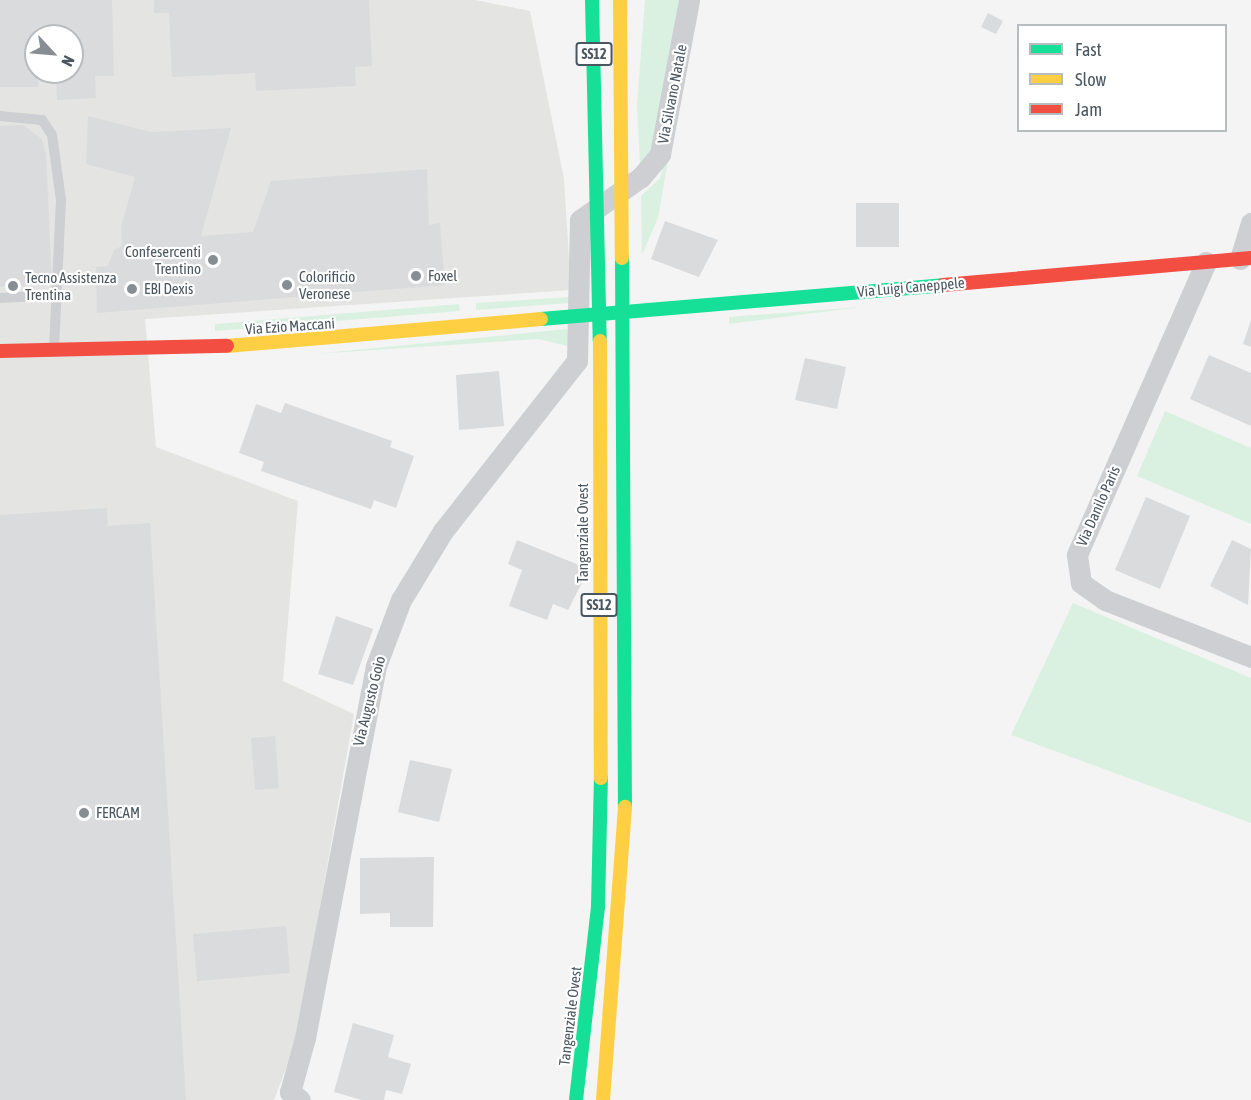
<!DOCTYPE html>
<style>
body{margin:0}
#map{position:relative;width:1251px;height:1100px;overflow:hidden;background:#f4f4f4;font-family:"Asap Condensed",sans-serif}
div>[style]{position:absolute}
.commercial>*{inset:0;background:#e4e4e2}
.green>*{inset:0;background:#daf1e2}
.building>*{inset:0;background:#dadbdc}
.lane>*{height:10px;margin:-5px;padding:0 5px;transform-origin:5px;border-radius:5px;background:#cdcfd2}
.street>*{height:21px;margin:-10.5px;padding:0 10.5px;transform-origin:10.5px;border-radius:10.5px;background:#cdcfd2}
.fast>*{height:14px;margin:-7px;padding:0 7px;transform-origin:7px;border-radius:7px;background:#16e098}
.slow>*{height:14px;margin:-7px;padding:0 7px;transform-origin:7px;border-radius:7px;background:#ffcf43}
.jam>*{height:14px;margin:-7px;padding:0 7px;transform-origin:7px;border-radius:7px;background:#f24e42}
.dots>*{width:16px;height:16px;translate:-50% -50%;box-sizing:border-box;border:3px solid #fff;border-radius:50%}
span{translate:-50% -50%;white-space:nowrap;text-align:center;line-height:1.15;-webkit-text-stroke:4.5px #fff;paint-order:stroke}
.shield-label span{padding:2px 4px;background:#fff;border:2px solid;border-radius:4px;-webkit-text-stroke-width:0}
.shield-label{font-size:14px;color:#4b5760;font-weight:700}
.street-label{font-size:15px;color:#4b5760}
.poi-label{font-size:15px;color:#4b5760}
.right{translate:-100% -50%;text-align:right}
.left{translate:0 -50%;text-align:left}
.legend{position:absolute;left:1017px;top:24px;width:210px;height:108px;box-sizing:border-box;background:#fff;border:2px solid #b7bcbf;margin:0;padding:8px 10px;list-style:none;font-size:18px;color:#4b5760}
.legend li{display:flex;align-items:center;gap:12px;height:30px}
.legend b{width:30px;border:2px solid #b7bcbf}
.north{position:absolute;left:24px;top:24px;width:60px;height:60px;box-sizing:border-box;background:#fff;border:2px solid #b7bcbf;border-radius:50%;rotate:116deg;font-size:16px;font-weight:700;line-height:24px;text-align:center;color:#4b5760}
.north::after{content:'';display:block;margin:auto;width:21px;height:27px;background:#868e94;clip-path:polygon(50% 0,100% 100%,50% 72%,0 100%)}
</style>
<div id="map">
<div class="commercial">
<div style="clip-path:polygon(evenodd,0 0,475px 0,530px 11px,564px 179px,571px 290px,145px 319px,156px 447px,298px 501px,283px 681px,354px 714px,296px 1042px,274px 1100px,0 1100px,0 0,36px 36px,72px 36px,72px 72px,36px 72px,36px 36px)"></div>
</div>
<div class="green">
<div style="clip-path:polygon(645px 0,682px 0,655px 145px,640px 164px,637px 105px)"></div>
<div style="clip-path:polygon(673px 133px,658px 218px,642px 255px,641px 196px,660px 178px)"></div>
<div style="clip-path:polygon(570px 297px,570px 303px,476px 310px,476px 303px)"></div>
<div style="clip-path:polygon(459px 304px,460px 311px,215px 331px,215px 324px)"></div>
<div style="clip-path:polygon(861px 307px,729px 324px,729px 317px)"></div>
<div style="clip-path:polygon(567px 329px,572px 347px,538px 339px,314px 354px)"></div>
<div style="clip-path:polygon(1165px 411px,1251px 448px,1251px 524px,1137px 476px)"></div>
<div style="clip-path:polygon(1073px 603px,1251px 678px,1251px 823px,1011px 735px)"></div>
</div>
<div class="building">
<div style="clip-path:polygon(evenodd,0 0,112px 0,114px 76px,95px 76px,96px 98px,57px 100px,56px 78px,39px 78px,38px 87px,0 87px,0 0,36px 36px,72px 36px,72px 72px,36px 72px,36px 36px)"></div>
<div style="clip-path:polygon(154px 0,369px 0,372px 66px,355px 67px,356px 86px,256px 91px,255px 73px,172px 77px,169px 13px,154px 13px)"></div>
<div style="clip-path:polygon(988px 13px,1003px 21px,996px 34px,981px 27px)"></div>
<div style="clip-path:polygon(88px 116px,151px 132px,231px 128px,201px 236px,253px 232px,271px 181px,427px 169px,429px 225px,440px 223px,445px 285px,97px 313px,96px 267px,108px 266px,114px 250px,122px 246px,121px 227px,135px 177px,86px 164px)"></div>
<div style="clip-path:polygon(23px 125px,42px 139px,46px 154px,52px 284px,0 287px,0 126px)"></div>
<div style="clip-path:polygon(856px 203px,899px 203px,899px 247px,856px 247px)"></div>
<div style="clip-path:polygon(665px 221px,718px 240px,699px 277px,651px 259px)"></div>
<div style="clip-path:polygon(1251px 320px,1251px 347px,1243px 344px)"></div>
<div style="clip-path:polygon(1209px 355px,1251px 373px,1251px 426px,1190px 399px)"></div>
<div style="clip-path:polygon(805px 358px,846px 367px,837px 409px,795px 400px)"></div>
<div style="clip-path:polygon(499px 371px,504px 426px,459px 430px,456px 375px)"></div>
<div style="clip-path:polygon(285px 403px,392px 441px,390px 447px,414px 456px,396px 508px,374px 500px,371px 509px,261px 471px,264px 462px,239px 453px,256px 404px,281px 413px)"></div>
<div style="clip-path:polygon(1146px 497px,1190px 516px,1160px 589px,1115px 570px)"></div>
<div style="clip-path:polygon(107px 508px,108px 526px,150px 523px,186px 1100px,0 1100px,0 515px)"></div>
<div style="clip-path:polygon(517px 540px,589px 569px,568px 610px,553px 604px,547px 620px,509px 606px,522px 570px,508px 564px)"></div>
<div style="clip-path:polygon(1232px 540px,1251px 549px,1248px 605px,1210px 586px)"></div>
<div style="clip-path:polygon(336px 616px,373px 629px,353px 685px,318px 674px)"></div>
<div style="clip-path:polygon(275px 736px,279px 788px,255px 790px,251px 738px)"></div>
<div style="clip-path:polygon(410px 760px,452px 769px,439px 822px,398px 812px)"></div>
<div style="clip-path:polygon(434px 857px,433px 927px,390px 927px,390px 913px,360px 914px,360px 858px)"></div>
<div style="clip-path:polygon(286px 926px,290px 973px,197px 981px,193px 934px)"></div>
<div style="clip-path:polygon(353px 1023px,394px 1035px,388px 1057px,411px 1064px,402px 1094px,386px 1090px,384px 1100px,362px 1100px,334px 1092px)"></div>
</div>
<div class="lane">
<div style="left:0;top:116px;width:42px;rotate:5.4deg"></div>
<div style="left:42px;top:120px;width:18px;rotate:56deg"></div>
<div style="left:52px;top:135px;width:66px;rotate:82.1deg"></div>
<div style="left:61px;top:200px;width:147px;rotate:92.7deg"></div>
<div style="left:0;top:298px;width:57px;rotate:-3deg"></div>
</div>
<div class="street">
<div style="left:1240px;top:259px;width:38px;rotate:-73deg"></div>
<div style="left:1206px;top:262px;width:320px;rotate:113.8deg"></div>
<div style="left:1077px;top:555px;width:28px;rotate:82deg"></div>
<div style="left:1081px;top:583px;width:29px;rotate:35deg"></div>
<div style="left:1105px;top:600px;width:157px;rotate:21.3deg"></div>
<div style="left:300px;top:1100px;width:13px;rotate:-141deg"></div>
<div style="left:290px;top:1092px;width:56px;rotate:-74.5deg"></div>
<div style="left:305px;top:1038px;width:379px;rotate:-79.2deg"></div>
<div style="left:376px;top:666px;width:71px;rotate:-69.3deg"></div>
<div style="left:401px;top:600px;width:81px;rotate:-58.7deg"></div>
<div style="left:443px;top:531px;width:216px;rotate:-51.8deg"></div>
<div style="left:577px;top:361px;width:141px;rotate:-88.8deg"></div>
<div style="left:580px;top:220px;width:75px;rotate:-35.2deg"></div>
<div style="left:641px;top:177px;width:30px;rotate:-50deg"></div>
<div style="left:660px;top:154px;width:157px;rotate:-79.3deg"></div>
</div>
<div class="fast">
<div style="left:592px;top:0;width:341px;rotate:88.7deg"></div>
<div style="left:622px;top:258px;width:549px;rotate:89.69deg"></div>
<div style="left:541px;top:319px;width:403px;rotate:-4.8deg"></div>
<div style="left:576px;top:1100px;width:194px;rotate:-83.5deg"></div>
<div style="left:598px;top:907px;width:129px;rotate:-88.7deg"></div>
</div>
<div class="slow">
<div style="left:620px;top:0;width:258px;rotate:89.6deg"></div>
<div style="left:600px;top:341px;width:437px;rotate:89.9deg"></div>
<div style="left:227px;top:346px;width:315px;rotate:-4.9deg"></div>
<div style="left:603px;top:1100px;width:294px;rotate:-85.7deg"></div>
</div>
<div class="jam">
<div style="left:943px;top:285px;width:309px;rotate:-5deg"></div>
<div style="left:0;top:351px;width:227px;rotate:-1.3deg"></div>
</div>
<div class="dots">
<div style="left:213px;top:260px;background:#868e94"></div>
<div style="left:416px;top:276px;background:#868e94"></div>
<div style="left:287px;top:285px;background:#868e94"></div>
<div style="left:13px;top:286px;background:#868e94"></div>
<div style="left:132px;top:289px;background:#868e94"></div>
<div style="left:84px;top:813px;background:#868e94"></div>
</div>
<div class="shield-label">
<span style="left:594px;top:54px">SS12</span>
<span style="left:599px;top:605px">SS12</span>
</div>
<div class="street-label">
<span style="left:672px;top:94px;rotate:-79deg">Via Silvano Natale</span>
<span style="left:911px;top:287px;rotate:-5deg">Via Luigi Caneppele</span>
<span style="left:290px;top:326px;rotate:-4deg">Via Ezio Maccani</span>
<span style="left:1098px;top:506px;rotate:-66deg">Via Danilo Paris</span>
<span style="left:583px;top:533px;rotate:-90deg">Tangenziale Ovest</span>
<span style="left:369px;top:701px;rotate:-76deg">Via Augusto Goio</span>
<span style="left:570px;top:1016px;rotate:-83deg">Tangenziale Ovest</span>
</div>
<div class="poi-label">
<span class="right" style="left:201px;top:260px">Confesercenti<br>Trentino</span>
<span class="left" style="left:299px;top:285px">Colorificio<br>Veronese</span>
<span class="left" style="left:428px;top:276px">Foxel</span>
<span class="left" style="left:25px;top:286px">Tecno Assistenza<br>Trentina</span>
<span class="left" style="left:144px;top:289px">EBI Dexis</span>
<span class="left" style="left:96px;top:813px">FERCAM</span>
</div>
<ul class="legend">
<li><b style="height:8px;background:#16e098"></b>Fast</li>
<li><b style="height:8px;background:#ffcf43"></b>Slow</li>
<li><b style="height:8px;background:#f24e42"></b>Jam</li>
</ul>
<div class="north">N</div>
</div>
